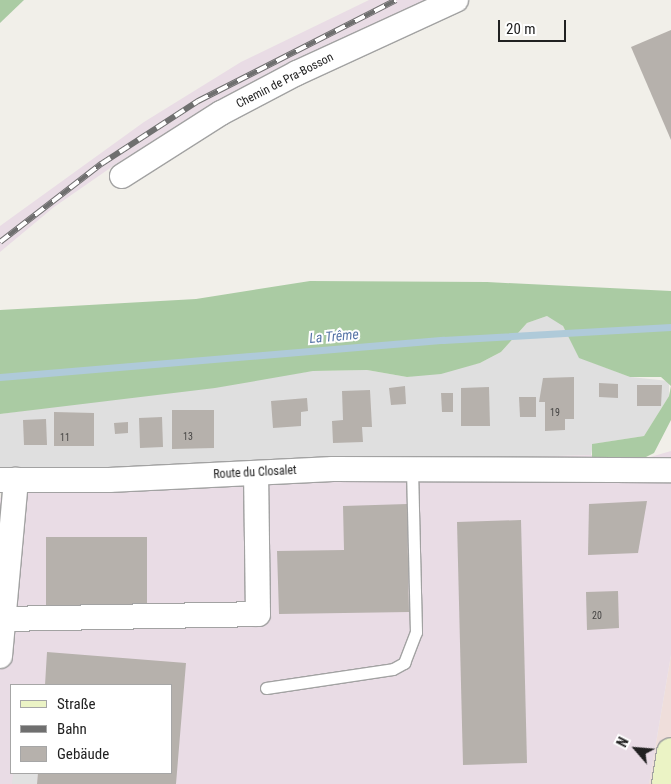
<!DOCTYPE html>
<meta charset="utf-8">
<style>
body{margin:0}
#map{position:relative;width:671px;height:784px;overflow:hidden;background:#f1efe9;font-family:"Roboto Condensed",sans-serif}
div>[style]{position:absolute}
.residential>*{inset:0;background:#dfdfdf}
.commercial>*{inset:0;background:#efdedb}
.industrial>*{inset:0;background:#e9dce5}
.forest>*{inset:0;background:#aacba3}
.parking>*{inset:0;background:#e1e1e1}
.stream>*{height:7px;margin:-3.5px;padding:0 3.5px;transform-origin:3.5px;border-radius:3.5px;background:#afcad9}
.building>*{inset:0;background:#b6b1ac}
.roads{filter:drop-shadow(1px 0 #a2a2a2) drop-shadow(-1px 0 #a2a2a2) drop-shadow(0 1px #a2a2a2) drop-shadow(0 -1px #a2a2a2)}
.service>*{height:11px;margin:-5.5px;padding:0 5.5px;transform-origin:5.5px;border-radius:5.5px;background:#fff}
.minor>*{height:24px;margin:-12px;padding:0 12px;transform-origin:12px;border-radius:12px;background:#fff}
.secondary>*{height:28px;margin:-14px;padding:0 14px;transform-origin:14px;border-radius:14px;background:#ebf3c5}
.rail>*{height:5.5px;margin-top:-2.75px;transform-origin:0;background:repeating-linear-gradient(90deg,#fff 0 11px,#6f6f6f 0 22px);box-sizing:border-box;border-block:1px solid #6f6f6f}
span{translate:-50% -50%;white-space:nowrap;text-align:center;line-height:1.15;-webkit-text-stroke:4px #fff;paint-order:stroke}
.number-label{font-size:10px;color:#464544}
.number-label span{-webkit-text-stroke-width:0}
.street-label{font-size:12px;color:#212121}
.water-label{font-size:14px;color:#5875a7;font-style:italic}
.legend{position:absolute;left:10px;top:684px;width:162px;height:90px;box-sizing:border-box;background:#fff;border:1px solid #a6a6a6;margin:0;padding:6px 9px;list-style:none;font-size:15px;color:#212121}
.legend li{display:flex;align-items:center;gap:10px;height:25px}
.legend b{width:25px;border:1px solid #a6a6a6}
.north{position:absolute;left:611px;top:724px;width:50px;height:50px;-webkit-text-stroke:4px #fff;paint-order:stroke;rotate:297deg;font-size:14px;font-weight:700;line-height:20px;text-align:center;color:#212121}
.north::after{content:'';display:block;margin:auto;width:18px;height:22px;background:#212121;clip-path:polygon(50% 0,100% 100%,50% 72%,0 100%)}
.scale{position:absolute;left:498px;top:20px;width:68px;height:22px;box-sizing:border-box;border:2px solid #212121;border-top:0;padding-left:6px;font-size:15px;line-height:18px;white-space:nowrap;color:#212121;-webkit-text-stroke:4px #fff;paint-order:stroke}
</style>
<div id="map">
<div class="residential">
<div style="clip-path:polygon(547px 316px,557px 319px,591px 362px,630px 377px,669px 381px,669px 396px,644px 436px,593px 444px,591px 455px,40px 471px,0 467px,0 414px,313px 371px,367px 370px,407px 377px,480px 363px,501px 352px,527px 323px)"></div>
</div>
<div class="commercial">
<div style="clip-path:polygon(671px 655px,671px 784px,649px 784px)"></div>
</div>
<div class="industrial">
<div style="clip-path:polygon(369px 0,432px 0,218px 103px,116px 164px,54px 207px,0 252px,0 226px,144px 122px,241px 62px)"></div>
<div style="clip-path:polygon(evenodd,671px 451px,671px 655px,649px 784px,0 784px,0 498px,40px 471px,591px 455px,640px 460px,671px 451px,11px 685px,171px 685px,171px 773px,11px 773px,11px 685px)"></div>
</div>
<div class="forest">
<div style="clip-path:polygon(0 0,24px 0,0 23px)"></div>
<div style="clip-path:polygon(310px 281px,487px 282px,671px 291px,671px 420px,654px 453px,640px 460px,592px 457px,592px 444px,644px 436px,669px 396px,671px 386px,661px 377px,630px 377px,579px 358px,563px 326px,547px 316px,527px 323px,501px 352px,480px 363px,441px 374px,407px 377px,367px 370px,313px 371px,215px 388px,0 414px,0 310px,196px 299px)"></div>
</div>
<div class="parking">
<div style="clip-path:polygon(13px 773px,38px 773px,37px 784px,12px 784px)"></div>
</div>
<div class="stream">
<div style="left:0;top:377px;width:445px;rotate:-4.8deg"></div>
<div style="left:443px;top:340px;width:228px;rotate:-3.3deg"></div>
</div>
<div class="building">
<div style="clip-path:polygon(671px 30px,671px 140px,631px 47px)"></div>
<div style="clip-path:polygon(574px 377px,574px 419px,565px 419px,565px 430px,545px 431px,545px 402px,539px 402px,543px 378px)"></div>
<div style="clip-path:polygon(599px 383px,618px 384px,618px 398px,599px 397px)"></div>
<div style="clip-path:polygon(637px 385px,662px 385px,661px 406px,637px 406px)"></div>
<div style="clip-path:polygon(405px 386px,406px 404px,391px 405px,389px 388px)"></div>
<div style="clip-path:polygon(489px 387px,490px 426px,461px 426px,461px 388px)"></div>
<div style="clip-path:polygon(370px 390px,372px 427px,362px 427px,363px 442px,333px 443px,332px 421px,343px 420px,342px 391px)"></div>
<div style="clip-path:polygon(441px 393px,453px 393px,453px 412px,442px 412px)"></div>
<div style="clip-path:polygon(519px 397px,536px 397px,536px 417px,520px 417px)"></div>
<div style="clip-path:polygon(307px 398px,308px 411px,301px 412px,301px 426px,273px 428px,271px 401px)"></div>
<div style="clip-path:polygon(172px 410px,214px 410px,214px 448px,172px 449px)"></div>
<div style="clip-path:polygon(54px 412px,94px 413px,94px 446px,54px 446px)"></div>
<div style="clip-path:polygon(162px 417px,163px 447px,140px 448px,139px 418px)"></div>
<div style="clip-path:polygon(46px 419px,47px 445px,24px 445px,23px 420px)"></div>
<div style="clip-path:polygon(128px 422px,128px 433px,115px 434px,114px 423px)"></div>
<div style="clip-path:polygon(647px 501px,638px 553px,588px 555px,589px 504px)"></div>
<div style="clip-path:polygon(407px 504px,409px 612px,279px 614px,277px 551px,344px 550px,343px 506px)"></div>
<div style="clip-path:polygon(521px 520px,527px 763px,463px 765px,457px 522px)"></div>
<div style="clip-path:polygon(46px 537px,147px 537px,147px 612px,46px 612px)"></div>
<div style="clip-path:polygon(618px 591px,619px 628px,587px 630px,586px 592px)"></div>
<div style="clip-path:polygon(47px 652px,186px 663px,176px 784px,37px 784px,38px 773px,171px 773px,171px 685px,45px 685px)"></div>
</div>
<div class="roads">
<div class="service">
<div style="left:266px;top:688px;width:128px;rotate:-8.5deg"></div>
<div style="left:393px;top:669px;width:13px;rotate:-29deg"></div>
<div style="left:404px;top:663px;width:33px;rotate:-69deg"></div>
<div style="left:416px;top:632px;width:162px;rotate:-91.4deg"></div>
</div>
<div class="minor">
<div style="left:122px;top:176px;width:117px;rotate:-32.5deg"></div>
<div style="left:221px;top:113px;width:86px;rotate:-27.8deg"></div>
<div style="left:297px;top:73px;width:175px;rotate:-24.7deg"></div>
<div style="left:0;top:480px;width:109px"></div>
<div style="left:109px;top:480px;width:224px;rotate:-2.8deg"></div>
<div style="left:333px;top:469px;width:338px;rotate:0.2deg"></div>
<div style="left:3px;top:619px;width:255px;rotate:-1.1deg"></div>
<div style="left:258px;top:614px;width:141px;rotate:-90.8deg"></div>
<div style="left:0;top:656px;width:177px;rotate:-84.8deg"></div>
</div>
<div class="secondary">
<div style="left:666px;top:784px;width:32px;rotate:-81deg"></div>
</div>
</div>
<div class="rail">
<div style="left:0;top:242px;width:128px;rotate:-37.7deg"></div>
<div style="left:101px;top:164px;width:116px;rotate:-33deg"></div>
<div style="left:198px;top:101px;width:222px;rotate:-27deg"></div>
</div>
<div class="number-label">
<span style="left:555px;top:413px">19</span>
<span style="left:188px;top:437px">13</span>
<span style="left:65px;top:438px">11</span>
<span style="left:597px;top:616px">20</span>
</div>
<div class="street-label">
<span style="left:285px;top:81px;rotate:-27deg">Chemin de Pra-Bosson</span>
<span style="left:255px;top:473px;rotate:-3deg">Route du Closalet</span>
</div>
<div class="water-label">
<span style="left:334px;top:336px;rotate:-5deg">La Trême</span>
</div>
<ul class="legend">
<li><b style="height:6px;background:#ebf3c5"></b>Straße</li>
<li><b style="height:6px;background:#6f6f6f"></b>Bahn</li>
<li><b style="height:14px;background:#b6b1ac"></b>Gebäude</li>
</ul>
<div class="north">N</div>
<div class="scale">20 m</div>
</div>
